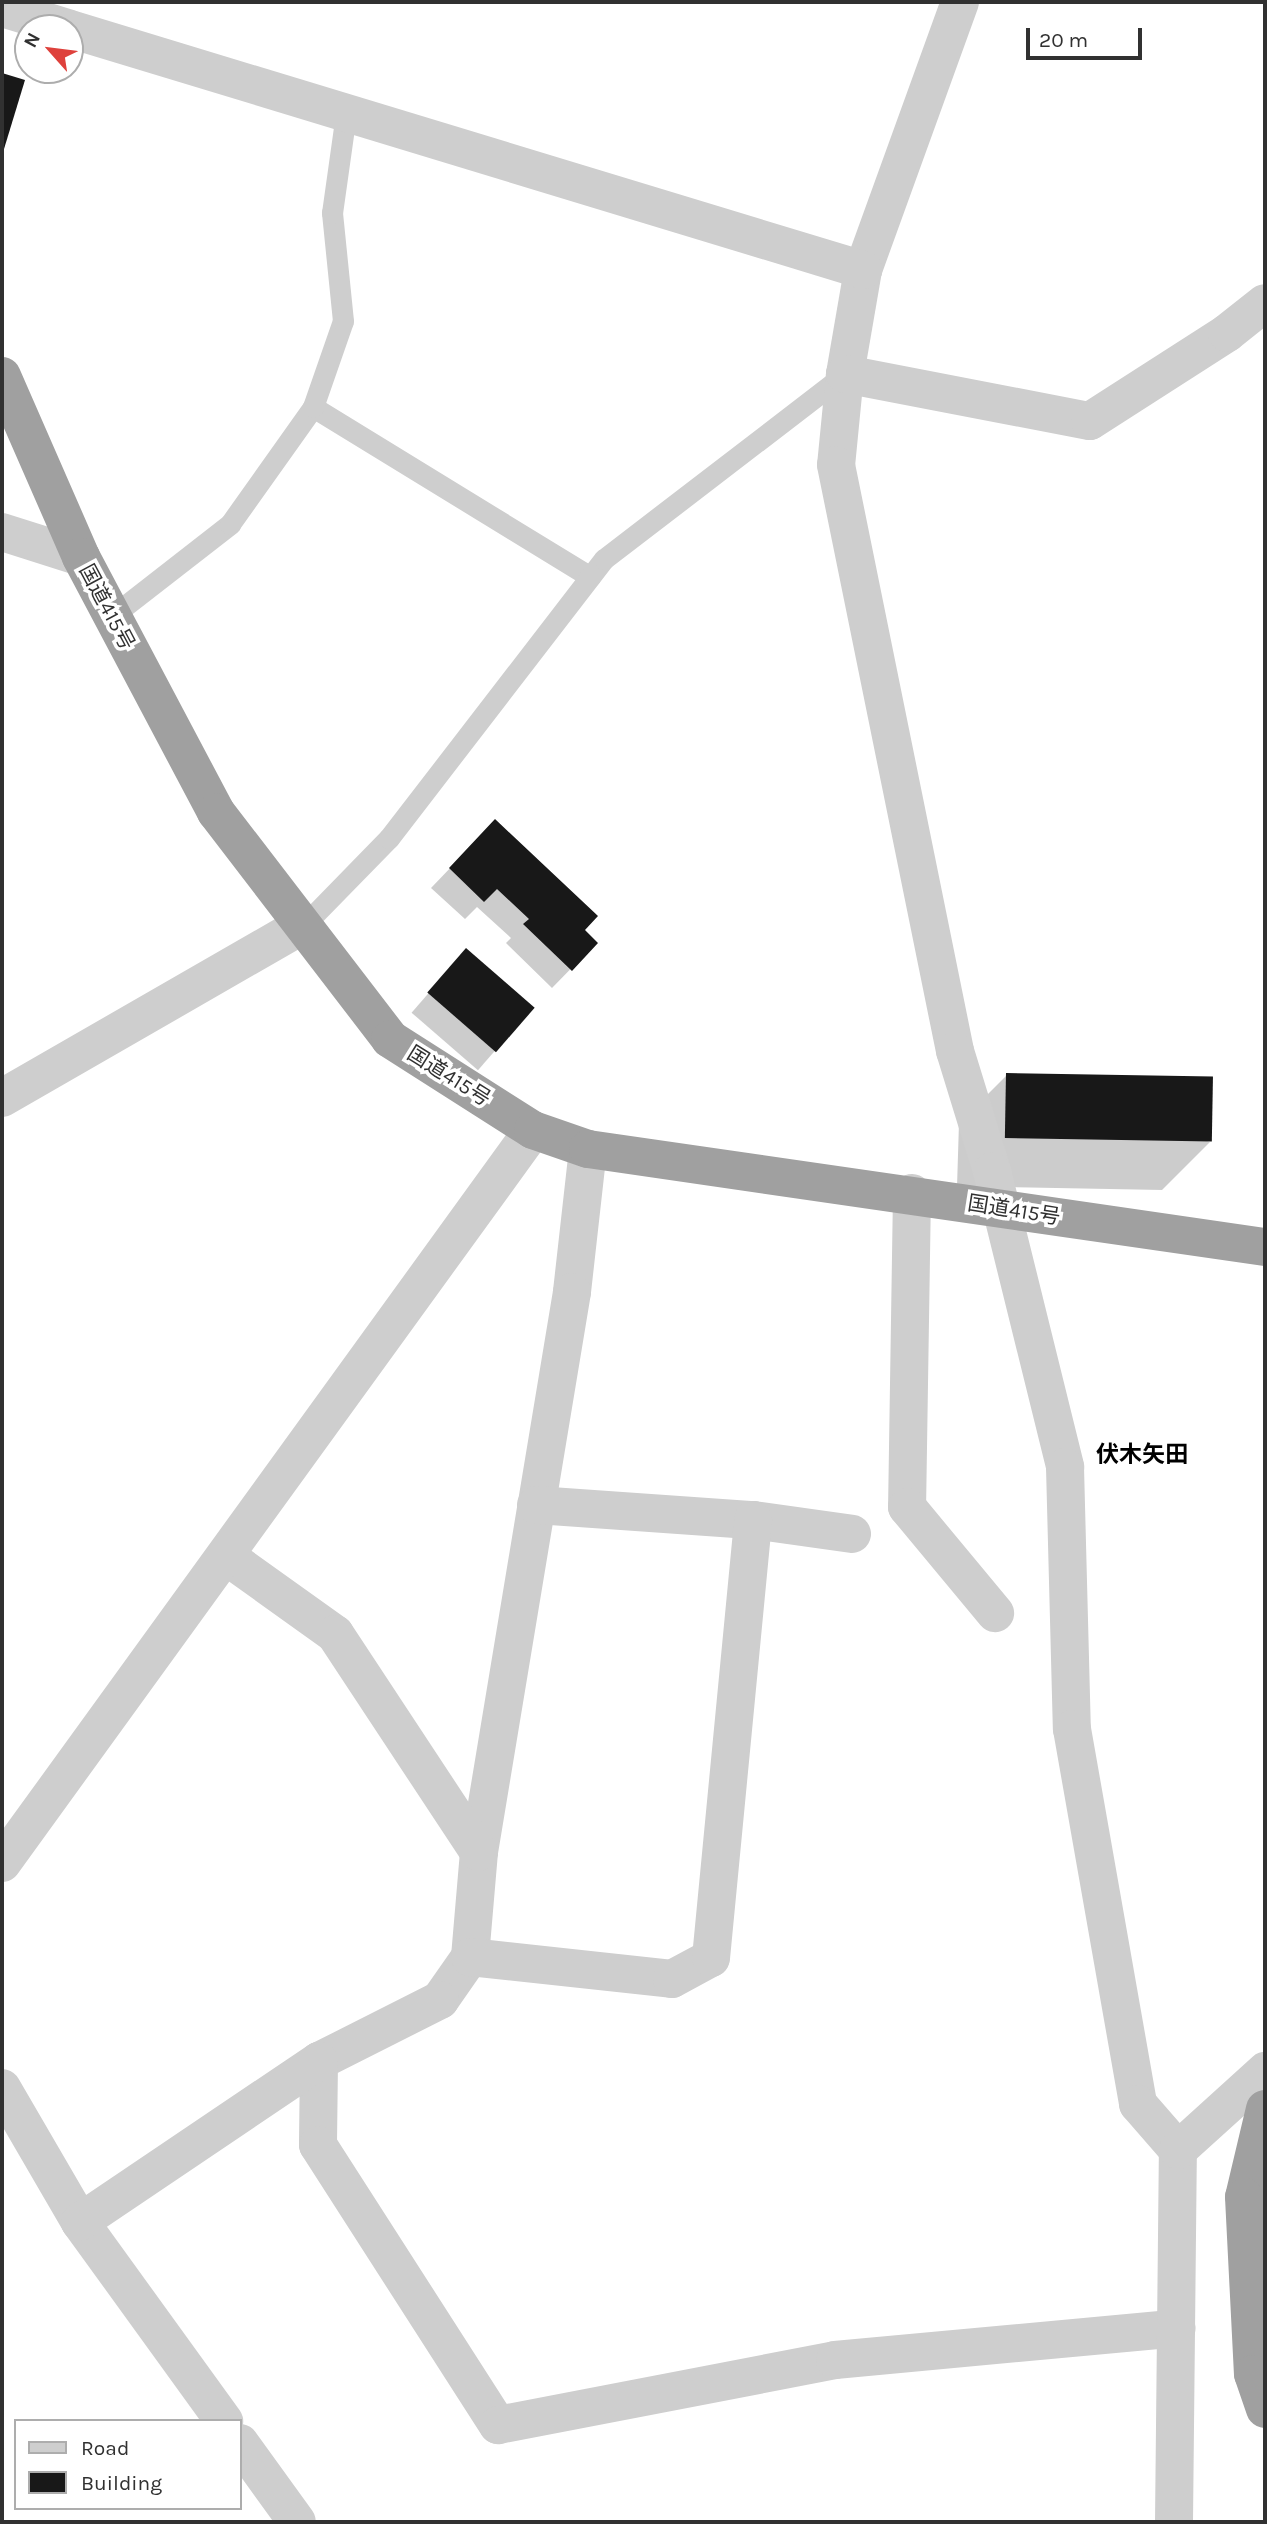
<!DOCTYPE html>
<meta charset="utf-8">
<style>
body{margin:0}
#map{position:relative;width:1267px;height:2524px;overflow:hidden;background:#fff;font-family:Karla,"Noto Sans JP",sans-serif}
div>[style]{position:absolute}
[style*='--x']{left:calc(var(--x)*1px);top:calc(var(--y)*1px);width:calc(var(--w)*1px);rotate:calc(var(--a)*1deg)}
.shadow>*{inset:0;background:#0003;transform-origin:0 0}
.building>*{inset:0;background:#181818;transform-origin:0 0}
.service>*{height:21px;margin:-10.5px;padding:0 10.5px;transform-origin:10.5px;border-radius:10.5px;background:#cecece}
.minor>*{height:38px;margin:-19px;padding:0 19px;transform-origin:19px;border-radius:19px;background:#cecece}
.tertiary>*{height:38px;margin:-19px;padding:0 19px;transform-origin:19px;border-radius:19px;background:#cecece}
.trunk>*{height:38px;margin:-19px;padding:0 19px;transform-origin:19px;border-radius:19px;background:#a0a0a0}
span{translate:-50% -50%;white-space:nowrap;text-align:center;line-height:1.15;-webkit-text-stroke:7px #fff;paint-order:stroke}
.street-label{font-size:21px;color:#313131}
.neighbourhood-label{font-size:23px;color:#000;font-weight:700}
.frame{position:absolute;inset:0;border:4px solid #313131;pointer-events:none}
.legend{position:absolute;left:14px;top:2419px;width:228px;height:91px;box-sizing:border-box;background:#fff;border:2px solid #adadad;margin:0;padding:9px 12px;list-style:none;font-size:21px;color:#313131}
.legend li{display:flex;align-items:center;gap:14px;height:35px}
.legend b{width:35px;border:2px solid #adadad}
.north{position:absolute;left:14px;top:14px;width:70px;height:70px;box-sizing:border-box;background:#fff;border:2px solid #adadad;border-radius:50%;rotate:298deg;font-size:19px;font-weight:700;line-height:28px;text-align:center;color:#313131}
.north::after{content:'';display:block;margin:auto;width:24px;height:32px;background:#de413c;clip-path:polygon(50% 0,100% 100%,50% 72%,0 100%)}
.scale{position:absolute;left:1026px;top:28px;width:116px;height:32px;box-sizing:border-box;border:4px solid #313131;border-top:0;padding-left:9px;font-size:21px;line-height:24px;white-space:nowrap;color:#313131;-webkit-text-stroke:5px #fff;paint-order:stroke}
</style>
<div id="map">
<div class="shadow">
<div style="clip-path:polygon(477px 840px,596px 943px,552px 988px,506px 943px,511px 938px,477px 907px,465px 919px,431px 888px)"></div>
<div style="left:466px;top:950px;width:88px;height:83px;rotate:41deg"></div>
<div style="clip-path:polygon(1007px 1075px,1210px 1142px,1162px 1190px,957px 1186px,959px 1123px)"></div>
</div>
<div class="building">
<div style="clip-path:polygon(2px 73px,25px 80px,4px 149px,2px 148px)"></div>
<div style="clip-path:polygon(495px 819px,598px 916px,585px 930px,598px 943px,572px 971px,523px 924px,529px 919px,497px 889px,484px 902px,449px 868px)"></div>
<div style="left:466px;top:948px;width:91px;height:59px;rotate:41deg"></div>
<div style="left:1006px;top:1073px;width:207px;height:65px;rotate:1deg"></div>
</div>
<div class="service">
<div style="--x:313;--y:407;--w:325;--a:31.5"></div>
<div style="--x:112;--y:616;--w:150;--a:-37.9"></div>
<div style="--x:230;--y:524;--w:143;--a:-54.6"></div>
<div style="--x:313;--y:407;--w:91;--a:-70.8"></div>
<div style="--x:343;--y:321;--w:109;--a:-95.8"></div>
<div style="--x:332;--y:213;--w:101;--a:-82"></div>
<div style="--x:305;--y:924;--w:120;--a:-45.7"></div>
<div style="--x:389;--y:838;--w:352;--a:-52.4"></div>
<div style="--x:604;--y:559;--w:304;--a:-37.5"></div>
</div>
<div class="minor">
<div style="--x:960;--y:2;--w:285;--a:109.9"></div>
<div style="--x:863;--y:270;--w:106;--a:99.8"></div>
<div style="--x:845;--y:374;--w:91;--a:95.6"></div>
<div style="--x:836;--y:465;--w:598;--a:78.52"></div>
<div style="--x:955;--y:1051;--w:126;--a:72.9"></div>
<div style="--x:992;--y:1171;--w:305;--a:76.1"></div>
<div style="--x:1065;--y:1467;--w:262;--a:88.5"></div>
<div style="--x:1072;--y:1729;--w:381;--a:80"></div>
<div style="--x:1138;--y:2104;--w:61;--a:49"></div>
<div style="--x:2;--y:8;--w:69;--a:16.9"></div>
<div style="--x:70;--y:29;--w:829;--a:16.9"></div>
<div style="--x:845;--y:374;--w:249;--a:10.9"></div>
<div style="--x:1090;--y:421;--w:163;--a:-32.7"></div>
<div style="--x:1227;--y:333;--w:48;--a:-38.3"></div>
<div style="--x:588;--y:1149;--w:144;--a:96.4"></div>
<div style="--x:572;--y:1292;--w:568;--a:99.43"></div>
<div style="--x:479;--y:1852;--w:105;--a:94.9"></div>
<div style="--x:470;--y:1957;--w:52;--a:124.9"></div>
<div style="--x:440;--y:2000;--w:136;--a:153.2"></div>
<div style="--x:319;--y:2061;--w:84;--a:90.7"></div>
<div style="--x:318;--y:2145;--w:333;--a:57.3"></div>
<div style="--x:498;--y:2425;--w:343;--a:-10.9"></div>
<div style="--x:835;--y:2360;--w:343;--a:-5.3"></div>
<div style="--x:912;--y:1193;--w:314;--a:90.9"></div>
<div style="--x:907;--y:1507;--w:138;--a:50.3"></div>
<div style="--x:536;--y:1505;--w:218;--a:4"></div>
<div style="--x:753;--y:1520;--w:100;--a:8"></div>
<div style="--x:226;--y:1556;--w:134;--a:35.6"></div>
<div style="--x:335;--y:1634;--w:261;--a:56.6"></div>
<div style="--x:2;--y:1863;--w:905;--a:-54.08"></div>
<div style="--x:470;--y:1957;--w:203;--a:6.2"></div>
<div style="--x:672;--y:1979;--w:44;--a:-28.3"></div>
<div style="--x:711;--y:1958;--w:440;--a:-84.5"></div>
<div style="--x:2;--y:2088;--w:155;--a:59.8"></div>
<div style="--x:80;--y:2222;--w:246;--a:54.1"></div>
<div style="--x:80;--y:2222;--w:288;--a:-34"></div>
<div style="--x:240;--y:2443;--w:97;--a:54.2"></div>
</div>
<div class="tertiary">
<div style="--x:2;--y:532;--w:83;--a:17.6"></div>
<div style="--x:2;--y:1098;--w:349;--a:-29.9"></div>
<div style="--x:1174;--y:2522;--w:372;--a:-89.4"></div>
<div style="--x:1178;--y:2150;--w:118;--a:-42.2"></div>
</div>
<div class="trunk">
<div style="--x:2;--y:376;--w:197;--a:66.4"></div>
<div style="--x:81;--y:557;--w:289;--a:62.1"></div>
<div style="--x:216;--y:812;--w:286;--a:52.5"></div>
<div style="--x:390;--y:1039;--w:169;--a:32.5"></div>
<div style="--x:533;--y:1130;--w:58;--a:19.1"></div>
<div style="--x:588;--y:1149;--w:684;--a:8.24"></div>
<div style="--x:1265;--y:2109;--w:90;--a:103.4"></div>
<div style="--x:1244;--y:2197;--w:177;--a:87.1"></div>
<div style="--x:1253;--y:2374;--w:37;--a:71"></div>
</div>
<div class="street-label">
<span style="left:107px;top:607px;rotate:62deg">国道415号</span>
<span style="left:449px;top:1076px;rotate:32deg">国道415号</span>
<span style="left:1014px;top:1210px;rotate:9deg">国道415号</span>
</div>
<div class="neighbourhood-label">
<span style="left:1142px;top:1455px">伏木矢田</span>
</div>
<div class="frame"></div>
<ul class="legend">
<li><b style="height:9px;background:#cecece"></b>Road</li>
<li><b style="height:19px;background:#181818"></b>Building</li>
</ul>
<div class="north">N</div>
<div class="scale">20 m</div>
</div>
